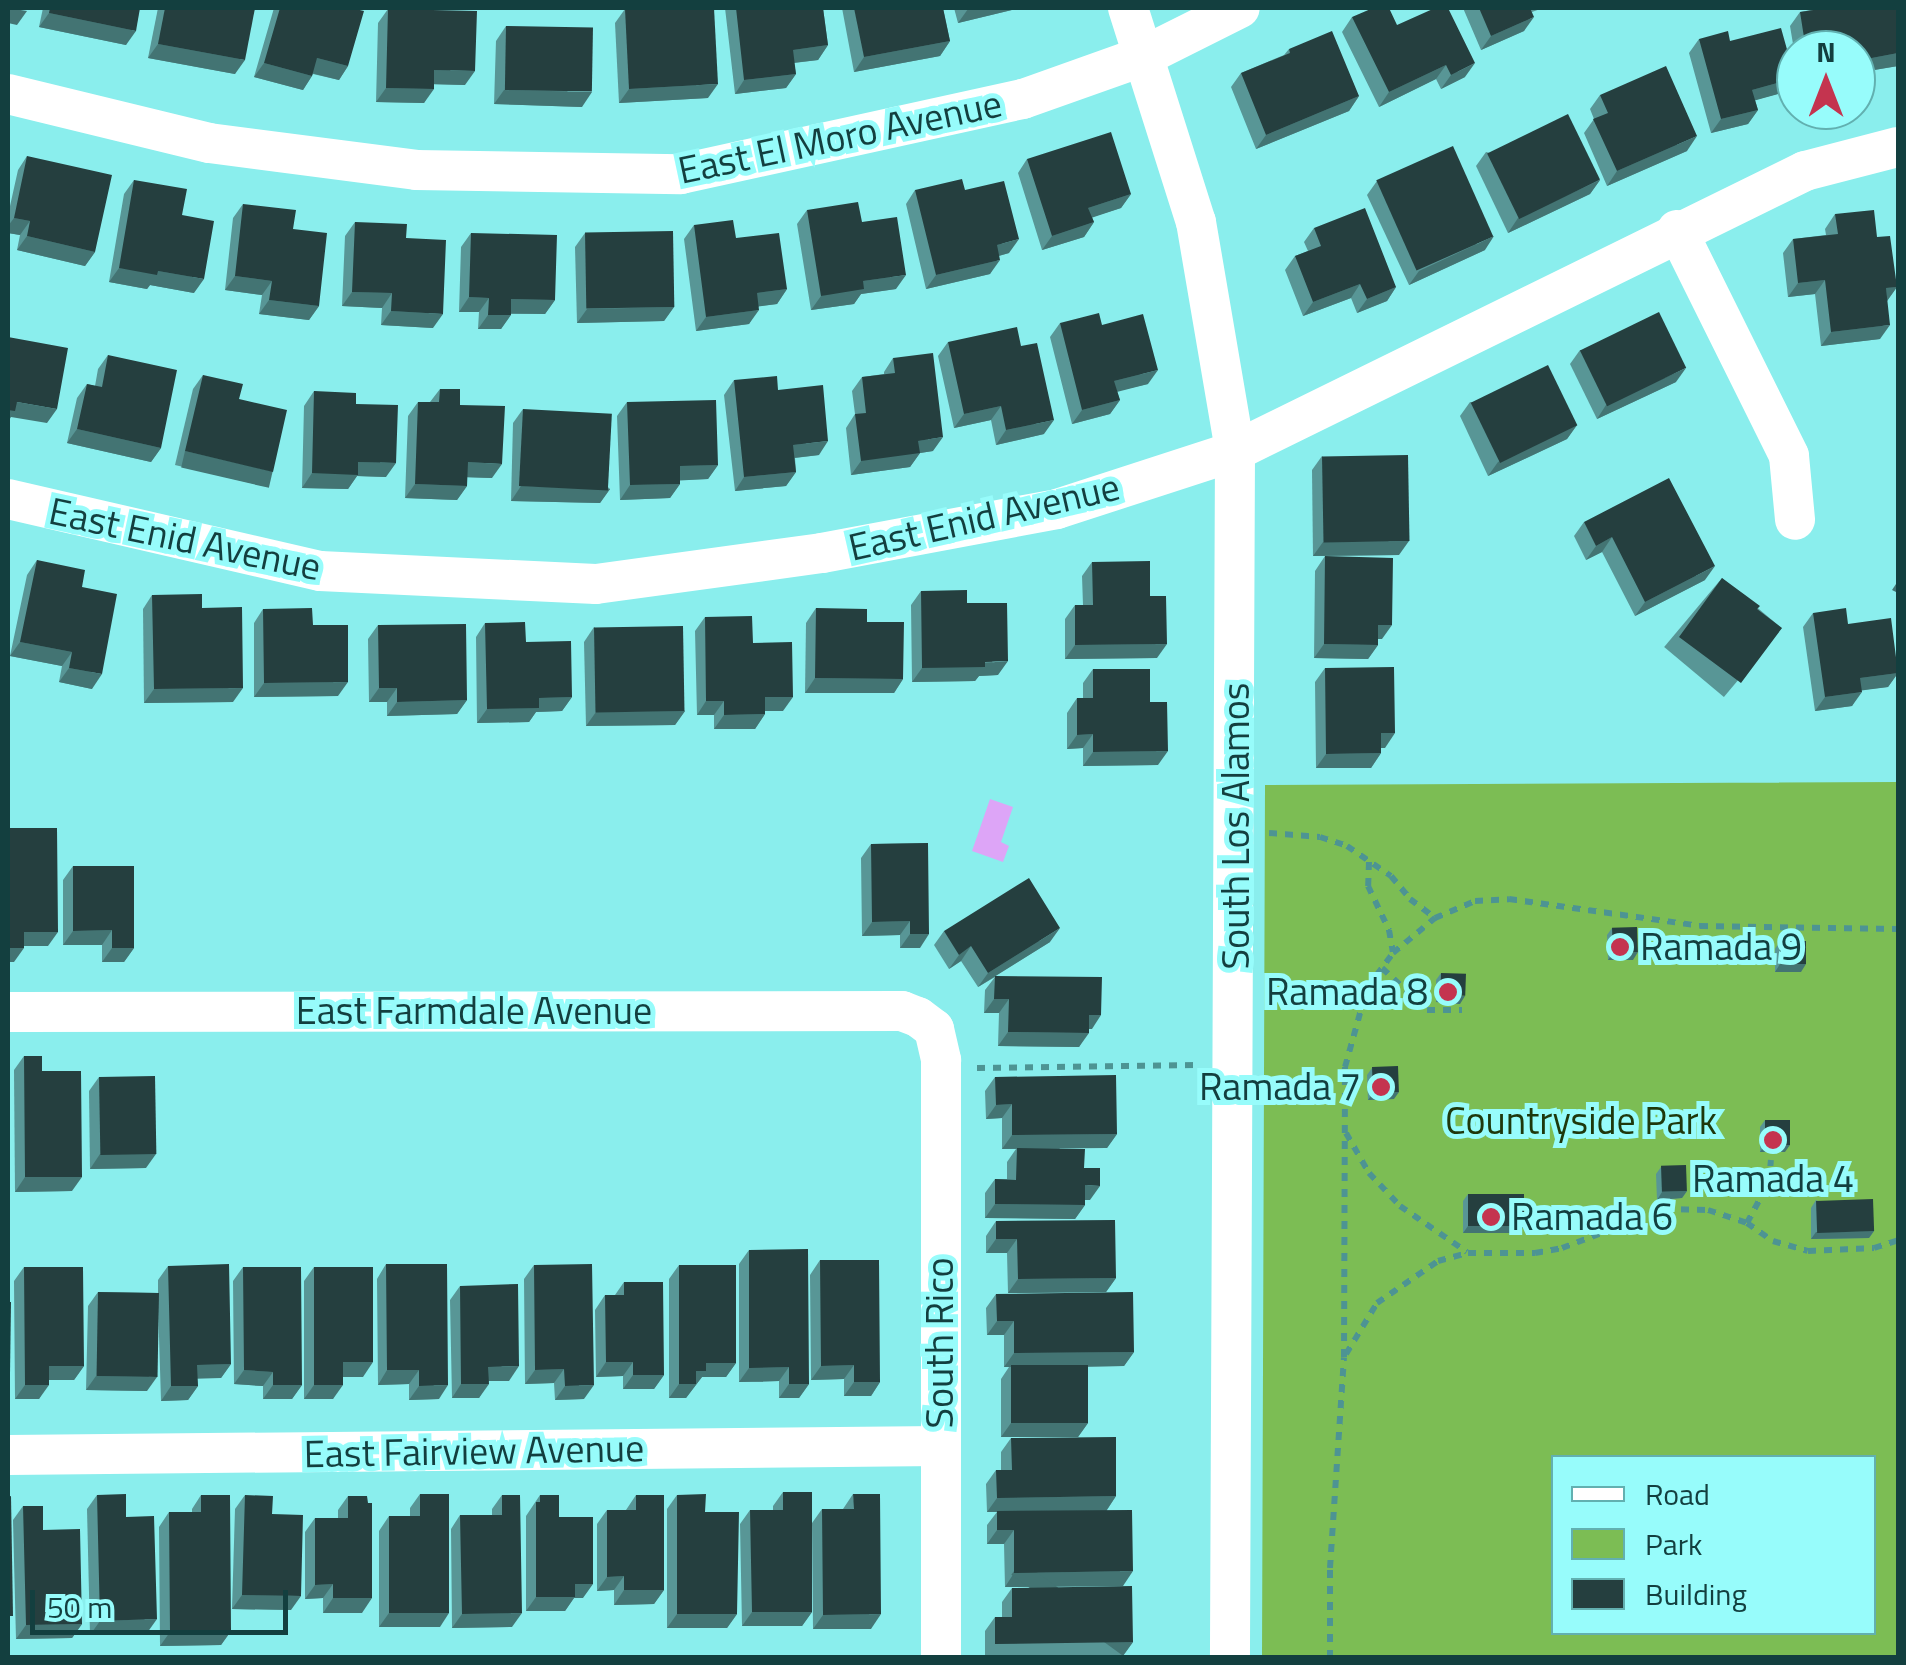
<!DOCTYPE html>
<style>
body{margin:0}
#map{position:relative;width:1906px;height:1665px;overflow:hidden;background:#8aeeed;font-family:"Titillium Web",sans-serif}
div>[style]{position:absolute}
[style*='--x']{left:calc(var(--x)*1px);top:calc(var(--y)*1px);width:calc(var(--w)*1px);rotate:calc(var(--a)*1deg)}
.green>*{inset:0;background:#7cbd54}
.water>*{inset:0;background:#dda5f7}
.path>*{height:6px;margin-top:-3px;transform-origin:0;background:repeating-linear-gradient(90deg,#4d9493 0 8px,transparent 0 16px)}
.minor>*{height:40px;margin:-20px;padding:0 20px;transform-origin:20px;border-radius:20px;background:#fff}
.wall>*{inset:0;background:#589696;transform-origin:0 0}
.shaded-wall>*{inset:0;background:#437473;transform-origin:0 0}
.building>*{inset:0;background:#253f3f;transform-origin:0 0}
.dots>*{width:28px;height:28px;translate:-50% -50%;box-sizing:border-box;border:5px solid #97fcfb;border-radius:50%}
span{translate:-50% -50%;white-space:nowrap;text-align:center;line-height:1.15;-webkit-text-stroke:10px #97fcfb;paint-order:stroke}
.street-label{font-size:38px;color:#133f3f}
.poi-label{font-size:38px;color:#133f3f}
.left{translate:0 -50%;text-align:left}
.right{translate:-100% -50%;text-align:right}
.park-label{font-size:38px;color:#1e380c}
.frame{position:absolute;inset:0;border:10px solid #133f3f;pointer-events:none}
.legend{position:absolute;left:1551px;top:1455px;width:325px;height:180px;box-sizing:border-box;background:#97fcfb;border:2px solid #62b0b0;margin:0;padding:12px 18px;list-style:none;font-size:30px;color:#133f3f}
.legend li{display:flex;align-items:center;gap:20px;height:50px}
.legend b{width:50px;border:2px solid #62b0b0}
.north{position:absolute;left:1776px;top:30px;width:100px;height:100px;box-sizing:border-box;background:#97fcfb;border:2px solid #62b0b0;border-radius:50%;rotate:0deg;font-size:28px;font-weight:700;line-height:40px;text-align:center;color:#133f3f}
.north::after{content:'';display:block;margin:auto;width:35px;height:45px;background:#c4344f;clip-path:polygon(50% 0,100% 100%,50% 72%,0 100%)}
.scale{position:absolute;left:30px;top:1590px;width:258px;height:45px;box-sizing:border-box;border:5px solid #133f3f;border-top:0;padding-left:12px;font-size:30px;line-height:35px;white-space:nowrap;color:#133f3f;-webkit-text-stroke:8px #97fcfb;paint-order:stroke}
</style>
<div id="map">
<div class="green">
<div style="clip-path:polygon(evenodd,1898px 782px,1898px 1657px,1262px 1658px,1265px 785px,1898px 782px,1554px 1458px,1874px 1458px,1874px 1632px,1554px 1632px,1554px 1458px)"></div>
</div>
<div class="water">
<div style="clip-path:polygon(990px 799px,1013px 807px,1001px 842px,1009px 846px,1003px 862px,972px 851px)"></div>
</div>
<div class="path">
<div style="--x:1269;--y:833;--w:51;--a:4.5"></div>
<div style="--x:1320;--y:837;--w:28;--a:18"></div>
<div style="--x:1347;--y:846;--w:53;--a:34.3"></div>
<div style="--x:1391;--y:876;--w:30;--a:50"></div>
<div style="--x:1410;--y:899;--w:31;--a:37"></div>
<div style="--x:1369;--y:862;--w:24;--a:92"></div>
<div style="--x:1368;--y:886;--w:49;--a:64.5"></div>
<div style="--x:1389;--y:930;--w:22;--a:80"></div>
<div style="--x:1382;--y:968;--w:62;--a:43"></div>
<div style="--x:1427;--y:1010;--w:35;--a:0"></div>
<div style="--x:977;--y:1068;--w:220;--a:-0.8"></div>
<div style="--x:1346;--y:1133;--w:46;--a:60.1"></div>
<div style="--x:1369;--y:1173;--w:45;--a:46.8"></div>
<div style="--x:1400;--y:1206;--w:81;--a:34.5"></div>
<div style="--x:1747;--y:1223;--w:47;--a:-61.8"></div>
<div style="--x:1769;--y:1182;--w:22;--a:-85"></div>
<div style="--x:1346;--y:1354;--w:60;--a:-58.7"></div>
<div style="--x:1377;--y:1303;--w:74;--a:-34.5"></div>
<div style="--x:1438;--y:1261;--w:31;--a:-15"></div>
<div style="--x:1468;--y:1253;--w:67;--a:0"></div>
<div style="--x:1535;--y:1253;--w:27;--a:-10"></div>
<div style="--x:1562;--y:1248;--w:110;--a:-20.7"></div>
<div style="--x:1665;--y:1209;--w:43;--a:1.3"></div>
<div style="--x:1708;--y:1210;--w:41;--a:18.4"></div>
<div style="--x:1747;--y:1223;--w:32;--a:35"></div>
<div style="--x:1773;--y:1241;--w:36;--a:16"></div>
<div style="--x:1808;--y:1251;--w:66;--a:-2.6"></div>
<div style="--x:1874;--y:1248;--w:25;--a:-18"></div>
<div style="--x:1330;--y:1658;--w:90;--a:-90"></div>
<div style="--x:1330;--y:1568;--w:211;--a:-86.2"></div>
<div style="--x:1344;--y:1357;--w:290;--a:-89.8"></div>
<div style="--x:1345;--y:1067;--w:82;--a:-74.4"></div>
<div style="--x:1367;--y:988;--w:44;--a:-53.4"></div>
<div style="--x:1393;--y:953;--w:55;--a:-39.8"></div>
<div style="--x:1435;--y:918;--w:43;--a:-23"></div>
<div style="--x:1475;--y:901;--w:34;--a:-3"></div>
<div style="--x:1509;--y:899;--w:193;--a:8"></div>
<div style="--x:1700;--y:926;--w:198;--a:0.9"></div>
</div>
<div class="minor">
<div style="--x:1128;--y:8;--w:225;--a:72.4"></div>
<div style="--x:1196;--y:222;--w:232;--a:80.3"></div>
<div style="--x:1235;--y:451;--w:1207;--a:90.24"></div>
<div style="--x:8;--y:94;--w:207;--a:13.7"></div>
<div style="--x:209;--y:143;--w:209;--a:7.4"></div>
<div style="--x:416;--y:170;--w:265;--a:0.9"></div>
<div style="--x:681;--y:174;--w:350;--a:-12.4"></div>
<div style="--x:1023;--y:99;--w:128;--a:-19.6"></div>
<div style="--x:1144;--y:56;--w:107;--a:-26.6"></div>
<div style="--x:1677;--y:230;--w:252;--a:63.6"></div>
<div style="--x:1789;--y:456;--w:64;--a:84.6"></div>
<div style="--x:8;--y:499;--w:320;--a:13"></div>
<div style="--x:320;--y:571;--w:276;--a:2.7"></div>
<div style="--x:596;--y:584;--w:228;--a:-7.8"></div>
<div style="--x:822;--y:553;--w:239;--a:-10.6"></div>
<div style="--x:1057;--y:509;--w:187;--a:-18"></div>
<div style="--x:1235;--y:451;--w:635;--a:-26.16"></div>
<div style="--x:1805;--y:171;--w:96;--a:-14.5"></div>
<div style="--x:8;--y:1012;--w:894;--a:-0.06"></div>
<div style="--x:902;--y:1011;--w:17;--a:21"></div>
<div style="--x:918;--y:1017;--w:20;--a:37"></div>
<div style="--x:934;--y:1029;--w:32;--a:77"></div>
<div style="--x:941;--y:1060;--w:598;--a:90"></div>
<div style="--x:8;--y:1455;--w:932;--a:-0.55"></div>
</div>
<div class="wall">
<div style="clip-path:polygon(43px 8px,140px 8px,126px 45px,39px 27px)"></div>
<div style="clip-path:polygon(158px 8px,255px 8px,235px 74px,148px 58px)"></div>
<div style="clip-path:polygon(274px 8px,351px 8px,348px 66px,339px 80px,313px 74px,303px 90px,254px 77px)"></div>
<div style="clip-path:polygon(725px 8px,823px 8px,828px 45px,818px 60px,794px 63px,796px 74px,786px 88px,735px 94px)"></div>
<div style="clip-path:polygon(842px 8px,943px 8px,950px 41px,940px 56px,854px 72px)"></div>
<div style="clip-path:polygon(954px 8px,1020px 8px,958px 23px)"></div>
<div style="clip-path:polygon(1463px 8px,1543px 8px,1532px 12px,1524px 31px,1481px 50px)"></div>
<div style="clip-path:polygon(1822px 8px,1898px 8px,1898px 66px,1856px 73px,1856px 50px,1796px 50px,1796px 62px,1790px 26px,1800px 12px)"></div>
<div style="clip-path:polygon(388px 9px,465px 85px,434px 84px,424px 103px,376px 102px,378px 23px)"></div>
<div style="clip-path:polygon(625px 9px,708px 98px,619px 103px,615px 23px)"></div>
<div style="clip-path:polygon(1352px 17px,1397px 25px,1465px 77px,1441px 89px,1436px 79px,1379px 107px,1342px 32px)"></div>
<div style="clip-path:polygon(506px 26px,582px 107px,494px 104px,496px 41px)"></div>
<div style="clip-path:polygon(1699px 39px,1730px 41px,1795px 78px,1785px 92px,1755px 100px,1758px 110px,1748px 124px,1711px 133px,1689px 53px)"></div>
<div style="clip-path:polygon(1289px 49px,1359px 96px,1349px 111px,1256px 149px,1231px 87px,1241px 73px,1284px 55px)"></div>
<div style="clip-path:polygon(1600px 95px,1687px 151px,1607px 186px,1584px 133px,1594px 119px,1590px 109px)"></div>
<div style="clip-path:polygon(1486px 152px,1600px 180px,1590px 194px,1508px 233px,1476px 166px)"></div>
<div style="clip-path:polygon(27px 156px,95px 252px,85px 266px,17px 250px,20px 235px,8px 233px,8px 215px,18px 170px)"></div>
<div style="clip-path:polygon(1027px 159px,1131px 194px,1121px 208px,1092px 217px,1094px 222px,1084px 237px,1042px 250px,1018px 173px)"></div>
<div style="clip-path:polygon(134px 180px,182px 215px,194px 293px,150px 285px,147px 289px,109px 282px,124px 194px)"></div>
<div style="clip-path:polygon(1377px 181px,1485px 250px,1409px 285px,1367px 195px)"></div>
<div style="clip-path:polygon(915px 190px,965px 190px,1009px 253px,999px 256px,990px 274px,926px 289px,906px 204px)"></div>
<div style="clip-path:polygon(243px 204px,319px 306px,309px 320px,259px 314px,262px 295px,225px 290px,233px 218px)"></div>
<div style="clip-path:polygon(807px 210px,862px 222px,896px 289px,861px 294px,854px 304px,811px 310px,797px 224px)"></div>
<div style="clip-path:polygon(1835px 214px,1877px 237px,1897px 287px,1887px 301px,1880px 339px,1821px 346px,1815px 294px,1788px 297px,1783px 253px,1793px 239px,1826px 235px,1825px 229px)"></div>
<div style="clip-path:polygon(355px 222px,406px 238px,433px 328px,381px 325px,382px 308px,342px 306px,345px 236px)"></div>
<div style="clip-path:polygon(694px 225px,736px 238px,787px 289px,777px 304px,759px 306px,749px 324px,696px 331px,684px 239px)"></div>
<div style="clip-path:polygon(1314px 228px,1396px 287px,1387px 301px,1357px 313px,1351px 298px,1303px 316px,1285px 270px,1295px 256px,1308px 251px,1304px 242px)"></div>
<div style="clip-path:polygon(471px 233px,555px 300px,545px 314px,511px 314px,501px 329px,478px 329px,479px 312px,459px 312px,461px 247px)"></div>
<div style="clip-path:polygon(585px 233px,674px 307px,664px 321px,577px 323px,575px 247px)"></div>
<div style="clip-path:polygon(1060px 323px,1102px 325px,1148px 384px,1117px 391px,1120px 400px,1110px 414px,1072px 424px,1050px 337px)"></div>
<div style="clip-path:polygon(948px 342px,1044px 434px,996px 445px,991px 420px,954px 428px,938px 356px)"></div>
<div style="clip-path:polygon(1580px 350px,1676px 382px,1597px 419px,1570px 364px)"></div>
<div style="clip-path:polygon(108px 355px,161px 448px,151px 462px,67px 443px,77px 398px,87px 384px,95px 386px,98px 369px)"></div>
<div style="clip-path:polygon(893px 358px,933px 451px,920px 453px,910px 467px,851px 475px,846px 428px,855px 414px,852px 391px,862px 377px,884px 374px,884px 372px)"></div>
<div style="clip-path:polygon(203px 375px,239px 399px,263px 486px,175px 465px,193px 389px)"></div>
<div style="clip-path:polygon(734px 380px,819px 455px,795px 458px,796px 472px,786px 486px,735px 491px,724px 395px)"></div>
<div style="clip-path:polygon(440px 389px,460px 405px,492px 478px,467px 477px,467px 486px,457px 500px,405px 498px,408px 416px,418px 402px,430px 402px)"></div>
<div style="clip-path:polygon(314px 391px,356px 404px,386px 477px,357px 476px,348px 489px,302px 488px,304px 406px)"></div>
<div style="clip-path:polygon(627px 402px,718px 465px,708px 479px,680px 480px,680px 484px,670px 498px,620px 500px,617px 416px)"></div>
<div style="clip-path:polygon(1470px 402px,1577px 425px,1567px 439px,1488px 476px,1460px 416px)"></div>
<div style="clip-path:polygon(523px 409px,610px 489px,600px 503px,511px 501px,513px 423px)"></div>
<div style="clip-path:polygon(1322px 456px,1399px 555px,1313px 556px,1312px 470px)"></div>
<div style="clip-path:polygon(1584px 522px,1705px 580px,1635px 616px,1602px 552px,1586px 560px,1574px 536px)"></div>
<div style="clip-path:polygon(1325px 556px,1382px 639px,1378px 639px,1378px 645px,1368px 659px,1314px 658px,1315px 571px)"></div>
<div style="clip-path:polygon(37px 560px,82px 587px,92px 689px,59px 682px,62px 666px,10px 656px,27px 575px)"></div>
<div style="clip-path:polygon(1092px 562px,1150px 596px,1157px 658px,1065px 659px,1065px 619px,1075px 605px,1083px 605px,1082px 576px)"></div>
<div style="left:1722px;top:578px;width:78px;height:90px;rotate:40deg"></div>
<div style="clip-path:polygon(921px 591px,967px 603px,998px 675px,979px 676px,975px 681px,912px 682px,911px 605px)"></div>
<div style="clip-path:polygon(152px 595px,202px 608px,233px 702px,144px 703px,143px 609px)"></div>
<div style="clip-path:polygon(816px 608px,867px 622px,903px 679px,894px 693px,805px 693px,806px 623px)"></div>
<div style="clip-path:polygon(263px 609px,313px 625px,338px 696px,254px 697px,254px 623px)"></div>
<div style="clip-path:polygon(1813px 613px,1848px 624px,1898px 673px,1888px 687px,1861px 690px,1852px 706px,1815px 711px,1803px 627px)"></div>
<div style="clip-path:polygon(705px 617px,753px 643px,783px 711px,765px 711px,765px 714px,755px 729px,714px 729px,714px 715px,697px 715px,695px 631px)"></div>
<div style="clip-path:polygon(485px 623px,526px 642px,572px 697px,562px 711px,536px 712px,529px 722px,477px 723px,476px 637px)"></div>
<div style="clip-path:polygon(378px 625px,467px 700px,457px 714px,387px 716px,387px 702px,369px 702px,368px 639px)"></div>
<div style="clip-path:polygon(594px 627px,685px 711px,675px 725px,586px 726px,584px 642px)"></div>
<div style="clip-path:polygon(1325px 668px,1385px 748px,1381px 748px,1381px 753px,1371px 768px,1316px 768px,1315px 682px)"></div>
<div style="clip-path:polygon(1093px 669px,1150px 702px,1158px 765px,1083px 766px,1083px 748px,1067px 749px,1067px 713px,1077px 698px,1083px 698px,1083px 683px)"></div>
<div style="clip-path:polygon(928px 843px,920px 948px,900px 948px,900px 935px,862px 936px,861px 858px,871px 844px)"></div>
<div style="clip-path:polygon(73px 866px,134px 948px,124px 962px,102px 962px,102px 945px,63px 945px,63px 880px)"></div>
<div style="clip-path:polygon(1612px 928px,1633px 960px,1608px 960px,1607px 935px)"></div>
<div style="clip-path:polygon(944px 931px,1050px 942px,995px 976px,1092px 1029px,1089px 1029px,1079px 1047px,998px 1046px,999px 1013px,984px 1013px,985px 990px,995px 977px,978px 987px,961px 961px,949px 969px,934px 945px)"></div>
<div style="clip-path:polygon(1780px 941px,1801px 972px,1775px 972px,1775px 949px)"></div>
<div style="clip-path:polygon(1441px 973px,1460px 1004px,1436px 1002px,1436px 980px)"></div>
<div style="clip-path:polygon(24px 1056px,42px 1071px,72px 1191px,15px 1192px,14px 1070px)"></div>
<div style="clip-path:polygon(1372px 1068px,1394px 1099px,1368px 1100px,1367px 1075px)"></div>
<div style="clip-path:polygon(99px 1077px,146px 1168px,90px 1169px,89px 1091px)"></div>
<div style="clip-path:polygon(995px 1077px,1117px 1134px,1107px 1148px,1059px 1148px,1084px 1168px,1090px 1200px,1085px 1200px,1085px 1205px,1075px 1219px,985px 1218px,985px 1193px,995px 1179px,1007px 1179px,1007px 1162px,1016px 1149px,1002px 1149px,1002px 1118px,986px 1119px,985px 1091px)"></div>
<div style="clip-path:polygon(1765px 1120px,1785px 1152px,1760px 1152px,1760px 1127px)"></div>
<div style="clip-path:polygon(1661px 1167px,1687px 1191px,1682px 1198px,1657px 1200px,1656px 1174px)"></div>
<div style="clip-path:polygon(1468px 1194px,1519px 1233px,1463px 1233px,1463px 1201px)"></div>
<div style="clip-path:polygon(1816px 1200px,1874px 1231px,1869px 1238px,1811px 1239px,1811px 1208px)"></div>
<div style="clip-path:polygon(996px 1221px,1116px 1278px,1106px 1292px,1008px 1293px,1007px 1253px,986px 1253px,986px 1236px)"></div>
<div style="clip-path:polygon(749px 1250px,809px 1384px,799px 1398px,779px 1398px,779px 1381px,739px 1382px,739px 1264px)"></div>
<div style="clip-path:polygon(820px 1260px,880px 1382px,871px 1396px,844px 1396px,844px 1379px,811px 1380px,810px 1275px)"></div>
<div style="clip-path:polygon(386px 1264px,439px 1399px,409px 1400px,409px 1384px,378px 1385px,377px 1279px)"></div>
<div style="clip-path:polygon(534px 1265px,584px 1399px,555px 1400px,554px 1383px,525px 1384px,524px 1279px)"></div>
<div style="clip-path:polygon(679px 1265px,736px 1363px,726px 1377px,702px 1377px,686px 1398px,669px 1398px,669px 1279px)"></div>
<div style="clip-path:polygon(168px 1266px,231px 1364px,221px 1378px,197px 1378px,198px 1386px,188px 1400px,161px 1401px,158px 1304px,147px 1391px,86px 1390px,88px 1306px,98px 1292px,158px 1293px,158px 1280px)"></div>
<div style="clip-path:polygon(24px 1267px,84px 1366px,74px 1380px,49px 1380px,39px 1399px,15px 1399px,14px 1281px)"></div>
<div style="clip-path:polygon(243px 1267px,302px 1385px,292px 1399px,263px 1399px,263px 1386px,234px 1384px,233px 1281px)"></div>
<div style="clip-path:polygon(314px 1267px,363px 1377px,343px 1377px,333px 1399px,304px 1399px,304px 1281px)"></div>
<div style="clip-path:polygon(624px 1282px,664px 1375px,654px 1389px,623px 1389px,623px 1376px,596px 1377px,595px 1310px,605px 1295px,615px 1295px)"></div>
<div style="clip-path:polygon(460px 1286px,509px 1381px,489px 1381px,479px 1398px,452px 1398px,450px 1300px)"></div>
<div style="clip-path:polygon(996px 1294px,1134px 1352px,1124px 1366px,1088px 1367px,1088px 1423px,1078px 1437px,1001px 1437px,1001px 1379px,1009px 1367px,1004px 1367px,1004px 1335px,987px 1335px,986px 1308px)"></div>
<div style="clip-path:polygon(1011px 1438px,1116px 1496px,1107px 1510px,1123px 1586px,1005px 1587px,1004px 1544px,987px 1544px,987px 1525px,997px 1512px,987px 1512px,986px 1484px,996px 1470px,1001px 1470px,1001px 1452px)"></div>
<div style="clip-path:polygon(783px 1492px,812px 1612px,802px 1626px,742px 1626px,740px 1524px,750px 1510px,773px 1510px,773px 1506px)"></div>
<div style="clip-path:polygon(420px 1494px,440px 1627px,379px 1627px,379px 1531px,389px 1516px,410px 1516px,410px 1508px)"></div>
<div style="clip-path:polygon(853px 1494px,871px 1629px,813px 1629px,812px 1523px,822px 1509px,843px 1509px)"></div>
<div style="clip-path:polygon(97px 1495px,126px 1517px,147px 1633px,90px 1635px,87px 1509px)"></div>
<div style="clip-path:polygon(201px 1495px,231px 1631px,221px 1645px,160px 1646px,159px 1527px,169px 1512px,192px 1512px,192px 1509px)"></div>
<div style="clip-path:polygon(245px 1495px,272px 1514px,291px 1610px,232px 1609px,235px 1509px)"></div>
<div style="clip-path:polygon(502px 1495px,512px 1627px,452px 1628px,451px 1529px,460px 1515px,492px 1515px,492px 1509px)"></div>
<div style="clip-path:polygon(540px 1495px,559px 1517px,583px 1598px,574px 1598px,565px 1611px,526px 1611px,526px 1516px)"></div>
<div style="clip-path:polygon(636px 1495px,664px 1590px,654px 1604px,614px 1605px,614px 1590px,597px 1591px,597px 1524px,607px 1510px,626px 1510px)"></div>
<div style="clip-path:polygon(677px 1495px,737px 1614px,727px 1628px,667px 1628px,667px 1509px)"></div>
<div style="clip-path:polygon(348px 1496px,362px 1613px,323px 1613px,323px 1598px,305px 1599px,305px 1532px,315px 1518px,338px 1518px,338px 1510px)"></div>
<div style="clip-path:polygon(23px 1506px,43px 1530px,82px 1624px,72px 1638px,16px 1639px,13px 1520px)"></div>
<div style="clip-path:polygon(1012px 1588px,1133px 1642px,1123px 1656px,985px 1658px,985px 1631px,995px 1617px,1002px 1617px,1002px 1602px)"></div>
</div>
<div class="shaded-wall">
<div style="clip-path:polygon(8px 8px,27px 11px,17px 25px,8px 23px)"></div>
<div style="clip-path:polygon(973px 8px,1020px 8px,958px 23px,968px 9px)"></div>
<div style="clip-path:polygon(49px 13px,136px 31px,126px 45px,39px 27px)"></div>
<div style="clip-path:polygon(1534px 17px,1524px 31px,1481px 50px,1491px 36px)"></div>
<div style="clip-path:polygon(950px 41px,940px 56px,854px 72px,864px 57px)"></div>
<div style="clip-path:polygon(158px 44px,245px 60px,235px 74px,148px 58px)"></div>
<div style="clip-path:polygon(828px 45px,818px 60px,783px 64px,793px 50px)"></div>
<div style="clip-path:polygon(1898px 53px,1898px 66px,1856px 73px,1856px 61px)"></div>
<div style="clip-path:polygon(317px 58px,348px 66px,339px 80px,307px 72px)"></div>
<div style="clip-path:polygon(264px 63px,312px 76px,303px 90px,254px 77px)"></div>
<div style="clip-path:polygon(1475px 63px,1465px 77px,1441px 89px,1451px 75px)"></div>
<div style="clip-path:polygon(1446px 65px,1436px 79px,1379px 107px,1389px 92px)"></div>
<div style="clip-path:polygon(434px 70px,475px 71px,465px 85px,425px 84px)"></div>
<div style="clip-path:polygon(796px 74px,786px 88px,735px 94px,744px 80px)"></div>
<div style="clip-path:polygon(1795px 78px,1785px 92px,1742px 104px,1752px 90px)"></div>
<div style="clip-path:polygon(718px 84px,708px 98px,619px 103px,629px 89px)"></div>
<div style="clip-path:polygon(386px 88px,434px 89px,424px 103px,376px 102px)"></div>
<div style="clip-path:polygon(504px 90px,592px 92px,582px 107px,494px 104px)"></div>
<div style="clip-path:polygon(1359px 96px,1349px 111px,1256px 149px,1266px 135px)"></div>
<div style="clip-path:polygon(1758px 110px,1748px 124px,1711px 133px,1721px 119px)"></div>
<div style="clip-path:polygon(1697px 136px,1687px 151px,1607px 186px,1617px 171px)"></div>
<div style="clip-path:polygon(1600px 180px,1590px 194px,1508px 233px,1518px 218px)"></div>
<div style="clip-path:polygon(1131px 194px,1121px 208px,1079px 222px,1088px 208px)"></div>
<div style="clip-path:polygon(14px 218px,30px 221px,20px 235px,8px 233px,8px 226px)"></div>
<div style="clip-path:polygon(1094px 222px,1084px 237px,1042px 250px,1052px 236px)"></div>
<div style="clip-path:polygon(27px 236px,95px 252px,85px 266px,17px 250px)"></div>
<div style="clip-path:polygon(1494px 236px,1485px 250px,1409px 285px,1419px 271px)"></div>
<div style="clip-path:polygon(1019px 239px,1009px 253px,987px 259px,997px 245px)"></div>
<div style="clip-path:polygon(1000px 260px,990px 274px,926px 289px,936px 275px)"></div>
<div style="clip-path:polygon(119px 268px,158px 271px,204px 279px,194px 293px,150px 285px,147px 289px,109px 282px)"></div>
<div style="clip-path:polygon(906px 275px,896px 289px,861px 294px,854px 304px,811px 310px,821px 296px,863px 281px)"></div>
<div style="clip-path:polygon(235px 276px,272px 281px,262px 295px,225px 290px)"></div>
<div style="clip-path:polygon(1825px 280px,1815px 294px,1788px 297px,1798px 283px)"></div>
<div style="clip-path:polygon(1360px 284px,1351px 298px,1303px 316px,1313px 302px)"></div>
<div style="clip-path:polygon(1396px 287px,1387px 301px,1357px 313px,1367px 299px)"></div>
<div style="clip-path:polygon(1897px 287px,1887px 301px,1886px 288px)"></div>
<div style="clip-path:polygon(787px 289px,777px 304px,747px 308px,757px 293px)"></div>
<div style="clip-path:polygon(352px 292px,392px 293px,382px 308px,342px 306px)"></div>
<div style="clip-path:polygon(469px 297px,489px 298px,479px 312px,459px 312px)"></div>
<div style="clip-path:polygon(511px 299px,555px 300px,545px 314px,501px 313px)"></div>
<div style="clip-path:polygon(269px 300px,319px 306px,309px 320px,259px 314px)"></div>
<div style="clip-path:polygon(674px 307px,664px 321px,577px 323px,587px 309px)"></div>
<div style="clip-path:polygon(759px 310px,749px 324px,696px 331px,706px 317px)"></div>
<div style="clip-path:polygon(391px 311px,443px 314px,433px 328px,381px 325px)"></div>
<div style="clip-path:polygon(488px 315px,511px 315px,501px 329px,478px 329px)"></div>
<div style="clip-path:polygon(1890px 325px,1880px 339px,1821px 346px,1831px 332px)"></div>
<div style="clip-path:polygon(1686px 368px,1676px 382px,1597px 419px,1606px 405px)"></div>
<div style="clip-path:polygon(1158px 370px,1148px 384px,1105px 395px,1114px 381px)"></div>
<div style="clip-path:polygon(1120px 400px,1110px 414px,1072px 424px,1082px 410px)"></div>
<div style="clip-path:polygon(17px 402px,57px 409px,47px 423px,11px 417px,8px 422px,8px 410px)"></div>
<div style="clip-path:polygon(1001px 406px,991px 420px,954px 428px,964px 414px)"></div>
<div style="clip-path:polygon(1054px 420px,1044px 434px,996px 445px,1006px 430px)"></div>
<div style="clip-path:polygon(1577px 425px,1567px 439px,1488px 476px,1498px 462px)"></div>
<div style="clip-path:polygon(77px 429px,161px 448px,151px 462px,67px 443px)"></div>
<div style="clip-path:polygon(943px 437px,933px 451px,920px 453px,910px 467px,851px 475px,861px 461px,918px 441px)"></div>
<div style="clip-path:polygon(828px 441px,819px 455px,784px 459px,793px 445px)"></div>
<div style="left:185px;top:451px;width:90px;height:17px;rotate:13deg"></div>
<div style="clip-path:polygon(358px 462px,396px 463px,386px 477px,357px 476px,348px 489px,302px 488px,312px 473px)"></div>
<div style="clip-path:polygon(468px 462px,502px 464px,492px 478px,458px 477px)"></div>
<div style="clip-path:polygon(718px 465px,708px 479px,670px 481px,680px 466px)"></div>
<div style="clip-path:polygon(796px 472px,786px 486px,735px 491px,744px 477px)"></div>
<div style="clip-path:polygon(415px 484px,467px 486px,457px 500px,405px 498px)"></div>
<div style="clip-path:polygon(680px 484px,670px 498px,620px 500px,630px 485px)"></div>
<div style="clip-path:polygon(521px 486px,610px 489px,600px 503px,511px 501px)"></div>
<div style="clip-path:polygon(1612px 537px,1602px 552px,1586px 560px,1596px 546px)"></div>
<div style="clip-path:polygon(1409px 541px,1399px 555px,1313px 556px,1323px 542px)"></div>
<div style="clip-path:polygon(1715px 566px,1705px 580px,1635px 616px,1645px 602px)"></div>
<div style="clip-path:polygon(1898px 581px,1898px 593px,1892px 590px)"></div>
<div style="clip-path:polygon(1378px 625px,1392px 625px,1382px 639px,1368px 639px)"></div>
<div style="clip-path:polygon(20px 642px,72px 652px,62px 666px,10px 656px)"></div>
<div style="clip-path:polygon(1167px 644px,1157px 658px,1065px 659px,1075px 645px)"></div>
<div style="clip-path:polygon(1324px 644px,1378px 645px,1368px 659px,1314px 658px)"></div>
<div style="clip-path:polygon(1008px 661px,998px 675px,979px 676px,975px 681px,912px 682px,922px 668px)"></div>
<div style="clip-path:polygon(69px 668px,102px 674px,92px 689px,59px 682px)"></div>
<div style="clip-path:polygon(1898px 673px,1888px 687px,1850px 692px,1860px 678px)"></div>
<div style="clip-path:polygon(815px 678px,903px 679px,894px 693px,805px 693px)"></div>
<div style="clip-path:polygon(348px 682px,338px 696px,254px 697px,264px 683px)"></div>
<div style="clip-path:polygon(243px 688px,233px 702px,144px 703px,154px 689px)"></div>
<div style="clip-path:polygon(379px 688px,397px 688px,387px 702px,369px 702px)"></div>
<div style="clip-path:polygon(1862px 692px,1852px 706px,1815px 711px,1825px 697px)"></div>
<div style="clip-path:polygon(572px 697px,562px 711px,536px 712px,529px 722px,477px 723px,487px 709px,539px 698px)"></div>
<div style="clip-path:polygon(765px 697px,793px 697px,783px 711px,755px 711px)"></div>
<div style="clip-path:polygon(467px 700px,457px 714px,387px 716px,397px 702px)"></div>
<div style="clip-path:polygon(706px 701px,724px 701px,714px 715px,697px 715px)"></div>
<div style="clip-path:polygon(685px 711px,675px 725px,586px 726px,596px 712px)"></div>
<div style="clip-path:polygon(765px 714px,755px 729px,714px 729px,724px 715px)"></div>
<div style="clip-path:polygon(1381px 733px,1395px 733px,1385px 748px,1371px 748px)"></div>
<div style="clip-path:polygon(1093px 734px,1083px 748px,1067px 749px,1077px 735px)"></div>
<div style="clip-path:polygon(1168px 751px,1158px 765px,1083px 766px,1093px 752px)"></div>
<div style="clip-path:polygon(1381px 753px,1371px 768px,1316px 768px,1326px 754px)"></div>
<div style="clip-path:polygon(910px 921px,900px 935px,862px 936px,872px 922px)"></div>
<div style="clip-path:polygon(1060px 928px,1050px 942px,978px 987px,988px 973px)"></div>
<div style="clip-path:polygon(112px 930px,102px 945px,63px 945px,73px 931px)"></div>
<div style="clip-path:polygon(24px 932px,58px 932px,48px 946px,14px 946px)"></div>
<div style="clip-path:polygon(910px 934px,929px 934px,920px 948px,900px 948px)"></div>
<div style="clip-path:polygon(971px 946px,961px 961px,949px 969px,959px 955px)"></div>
<div style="clip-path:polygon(8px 948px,24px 948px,14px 962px,8px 962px)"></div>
<div style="clip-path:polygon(112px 948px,134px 948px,124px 962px,102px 962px)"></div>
<div style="clip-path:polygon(1638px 952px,1633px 960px,1608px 960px,1613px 953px)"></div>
<div style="clip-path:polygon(1780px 964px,1806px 964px,1801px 972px,1775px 972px)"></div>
<div style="clip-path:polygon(1441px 995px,1465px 996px,1460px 1004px,1436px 1002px)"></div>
<div style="clip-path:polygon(994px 999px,1009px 999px,999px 1013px,984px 1013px)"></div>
<div style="clip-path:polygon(1089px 1015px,1101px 1015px,1092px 1029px,1079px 1029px)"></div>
<div style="clip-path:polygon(1008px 1032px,1089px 1033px,1079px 1047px,998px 1046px)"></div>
<div style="clip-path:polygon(1399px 1092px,1394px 1099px,1368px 1100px,1373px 1093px)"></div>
<div style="clip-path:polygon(1012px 1104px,1002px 1118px,986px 1119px,996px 1105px)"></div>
<div style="clip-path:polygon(1117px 1134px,1107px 1148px,1002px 1149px,1012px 1135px)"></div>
<div style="clip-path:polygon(1765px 1145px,1790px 1145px,1785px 1152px,1760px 1152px)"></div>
<div style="clip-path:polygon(100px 1154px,156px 1154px,146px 1168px,90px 1169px)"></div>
<div style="clip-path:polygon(25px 1177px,82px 1177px,72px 1191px,15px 1192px)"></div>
<div style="clip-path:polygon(1085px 1185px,1100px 1186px,1090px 1200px,1075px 1200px)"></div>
<div style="clip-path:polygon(1687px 1191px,1682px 1198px,1657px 1200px,1662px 1192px)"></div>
<div style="clip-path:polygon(995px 1204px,1085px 1205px,1075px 1219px,985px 1218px)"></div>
<div style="clip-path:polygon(1468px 1226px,1524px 1226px,1519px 1233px,1463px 1233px)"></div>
<div style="clip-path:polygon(1874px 1231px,1869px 1238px,1811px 1239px,1816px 1232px)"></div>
<div style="clip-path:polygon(996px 1239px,1017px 1239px,1007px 1253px,986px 1253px)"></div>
<div style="clip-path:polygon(1116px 1278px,1106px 1292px,1008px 1293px,1018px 1279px)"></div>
<div style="clip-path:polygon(997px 1321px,1014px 1321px,1004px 1335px,987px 1335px)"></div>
<div style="clip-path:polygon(1134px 1352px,1124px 1366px,1004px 1367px,1014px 1353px)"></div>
<div style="clip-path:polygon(343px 1362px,373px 1362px,363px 1377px,333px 1377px)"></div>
<div style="clip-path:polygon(606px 1362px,633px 1362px,623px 1376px,596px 1377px)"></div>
<div style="clip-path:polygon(706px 1363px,736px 1363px,726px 1377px,702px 1377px,686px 1398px,669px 1398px,679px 1384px)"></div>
<div style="clip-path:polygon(231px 1364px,221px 1378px,187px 1379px,197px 1365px)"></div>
<div style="clip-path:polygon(854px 1365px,844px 1379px,811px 1380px,821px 1366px)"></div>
<div style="clip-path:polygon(49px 1366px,84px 1366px,74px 1380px,39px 1380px)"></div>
<div style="clip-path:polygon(519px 1366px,509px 1381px,478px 1381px,488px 1367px)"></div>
<div style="clip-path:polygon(789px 1367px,779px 1381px,739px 1382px,749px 1368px)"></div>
<div style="clip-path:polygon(564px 1369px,554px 1383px,525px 1384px,535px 1370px)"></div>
<div style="clip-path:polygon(244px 1370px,273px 1372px,263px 1386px,234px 1384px)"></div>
<div style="clip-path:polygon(387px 1370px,419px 1370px,409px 1384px,378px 1385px)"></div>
<div style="clip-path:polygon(633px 1375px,664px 1375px,654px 1389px,623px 1389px)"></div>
<div style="clip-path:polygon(96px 1376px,157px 1377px,147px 1391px,86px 1390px)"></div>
<div style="clip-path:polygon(854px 1382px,880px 1382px,871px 1396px,844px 1396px)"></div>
<div style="clip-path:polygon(461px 1384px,489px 1384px,479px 1398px,452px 1398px)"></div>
<div style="clip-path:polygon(789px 1384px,809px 1384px,799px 1398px,779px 1398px)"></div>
<div style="clip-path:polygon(25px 1385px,49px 1385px,39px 1399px,15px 1399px)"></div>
<div style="clip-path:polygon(273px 1385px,302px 1385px,292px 1399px,263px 1399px)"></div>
<div style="clip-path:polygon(314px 1385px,343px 1385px,333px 1399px,304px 1399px)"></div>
<div style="clip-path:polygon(448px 1385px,439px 1399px,409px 1400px,419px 1386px)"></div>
<div style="clip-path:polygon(594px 1385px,584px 1399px,555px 1400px,565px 1386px)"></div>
<div style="clip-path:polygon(171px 1386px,198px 1386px,188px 1400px,161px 1401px)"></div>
<div style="clip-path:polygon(1011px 1423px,1088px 1423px,1078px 1437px,1001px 1437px)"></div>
<div style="clip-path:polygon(1116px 1496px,1106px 1511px,987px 1512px,997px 1498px)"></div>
<div style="clip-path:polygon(997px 1530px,1014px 1530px,1004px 1544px,987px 1544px)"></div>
<div style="clip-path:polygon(1133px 1571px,1123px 1586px,1005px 1587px,1014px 1573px)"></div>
<div style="clip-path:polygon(624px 1576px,614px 1590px,597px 1591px,607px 1577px)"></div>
<div style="clip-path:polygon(333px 1584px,323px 1598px,305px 1599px,315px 1585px)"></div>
<div style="clip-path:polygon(575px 1584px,593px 1584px,583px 1598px,574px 1598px,565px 1611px,526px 1611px,536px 1597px)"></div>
<div style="clip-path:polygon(624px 1590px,664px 1590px,654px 1604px,614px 1605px)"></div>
<div style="clip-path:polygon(242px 1595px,301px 1596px,291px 1610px,232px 1609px)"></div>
<div style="clip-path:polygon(333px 1598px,372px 1598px,362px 1613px,323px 1613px)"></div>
<div style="clip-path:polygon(752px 1612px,812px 1612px,802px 1626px,742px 1626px)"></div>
<div style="clip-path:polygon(389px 1613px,449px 1613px,440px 1627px,379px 1627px)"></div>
<div style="clip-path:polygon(522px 1613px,512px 1627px,452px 1628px,462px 1614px)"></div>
<div style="clip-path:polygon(677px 1614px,737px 1614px,727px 1628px,667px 1628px)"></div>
<div style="clip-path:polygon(881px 1614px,871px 1629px,813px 1629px,823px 1615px)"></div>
<div style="clip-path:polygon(157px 1619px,147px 1633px,90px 1635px,100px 1621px)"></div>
<div style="clip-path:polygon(82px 1624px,72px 1638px,16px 1639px,26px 1625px)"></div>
<div style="clip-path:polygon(231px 1631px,221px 1645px,160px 1646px,170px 1632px)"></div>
<div style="left:1133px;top:1642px;width:17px;height:138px;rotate:126deg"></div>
</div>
<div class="building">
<div style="clip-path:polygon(50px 8px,140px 8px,136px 31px,49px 13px)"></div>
<div style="clip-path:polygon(165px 8px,255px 8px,245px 60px,158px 44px)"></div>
<div style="clip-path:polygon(280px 8px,351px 8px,364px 11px,348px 66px,317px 58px,312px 76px,264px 63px)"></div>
<div style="clip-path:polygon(665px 8px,714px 8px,718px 84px,629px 89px,625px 9px)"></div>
<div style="clip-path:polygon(736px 8px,823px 8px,828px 45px,793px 50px,796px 74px,744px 80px)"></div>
<div style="clip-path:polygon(854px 8px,943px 8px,950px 41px,864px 57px)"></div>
<div style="clip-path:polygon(1373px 8px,1389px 8px,1397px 25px,1435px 8px,1448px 8px,1475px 63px,1451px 75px,1446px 65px,1389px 92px,1352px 17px)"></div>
<div style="clip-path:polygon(1479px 8px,1530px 8px,1534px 17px,1491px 36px)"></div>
<div style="clip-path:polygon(1827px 8px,1898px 8px,1898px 53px,1856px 61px,1856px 50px,1806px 50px,1800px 12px)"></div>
<div style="clip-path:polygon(388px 9px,477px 11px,475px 71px,434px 70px,434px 89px,386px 88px)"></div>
<div style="left:506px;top:26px;width:87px;height:64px;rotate:1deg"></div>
<div style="clip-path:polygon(1781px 28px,1795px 78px,1752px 90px,1758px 110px,1721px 119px,1699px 39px,1728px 31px,1730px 41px)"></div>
<div style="clip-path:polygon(1332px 31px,1359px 96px,1266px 135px,1241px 73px,1290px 53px,1289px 49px)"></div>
<div style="clip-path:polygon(1666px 66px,1697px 136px,1617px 171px,1593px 119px,1608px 113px,1600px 95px)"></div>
<div style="left:1568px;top:114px;width:73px;height:90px;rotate:64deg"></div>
<div style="clip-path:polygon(1111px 132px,1131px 194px,1088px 208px,1094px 222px,1052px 236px,1027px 159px)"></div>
<div style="left:1453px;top:146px;width:99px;height:84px;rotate:66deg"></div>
<div style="clip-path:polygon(27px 156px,112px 175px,95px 252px,27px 236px,30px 221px,14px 218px)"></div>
<div style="clip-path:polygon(962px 179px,965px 190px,1004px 181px,1019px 239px,997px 245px,1000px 260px,936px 275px,915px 190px)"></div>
<div style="clip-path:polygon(134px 180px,187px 189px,182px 215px,214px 221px,204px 279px,158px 271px,157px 275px,119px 268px)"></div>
<div style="clip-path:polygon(858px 202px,862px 222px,897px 217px,906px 275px,863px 281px,864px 289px,821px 296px,807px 210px)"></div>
<div style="clip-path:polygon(243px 204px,296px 210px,293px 229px,327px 233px,319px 306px,269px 300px,272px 281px,235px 276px)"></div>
<div style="clip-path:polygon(1365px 208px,1396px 287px,1367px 299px,1360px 284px,1313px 302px,1295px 256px,1321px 246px,1314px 228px)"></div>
<div style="clip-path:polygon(1874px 210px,1877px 237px,1890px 236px,1897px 287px,1886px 288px,1890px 325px,1831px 332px,1825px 280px,1798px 283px,1793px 239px,1838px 234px,1835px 214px)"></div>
<div style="clip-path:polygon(733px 220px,736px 238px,779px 233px,787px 289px,757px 293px,759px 310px,706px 317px,694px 225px)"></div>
<div style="clip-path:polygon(355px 222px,407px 224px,406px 238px,446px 240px,443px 314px,391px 311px,392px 293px,352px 292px)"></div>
<div style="left:673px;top:231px;width:76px;height:88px;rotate:89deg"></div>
<div style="clip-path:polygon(471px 233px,557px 235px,555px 300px,511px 299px,511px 315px,488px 315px,489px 298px,469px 297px)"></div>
<div style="left:1659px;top:312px;width:62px;height:88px;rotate:64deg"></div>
<div style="clip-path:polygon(1099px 313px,1102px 325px,1143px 314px,1158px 370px,1114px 381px,1120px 400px,1082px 410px,1060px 323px)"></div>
<div style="clip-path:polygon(1017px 327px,1021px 346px,1037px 343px,1054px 420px,1006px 430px,1001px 406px,964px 414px,948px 342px)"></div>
<div style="clip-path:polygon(8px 337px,68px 348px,57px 409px,17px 402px,15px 411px,8px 410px)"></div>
<div style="clip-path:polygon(933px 353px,943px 437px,918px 441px,920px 453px,861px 461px,855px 414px,866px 413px,862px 377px,895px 373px,893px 358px)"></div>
<div style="clip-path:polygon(108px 355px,177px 370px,161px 448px,77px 429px,87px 384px,102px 387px)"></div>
<div style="left:1548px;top:365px;width:67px;height:86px;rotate:64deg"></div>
<div style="clip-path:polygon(203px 375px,243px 384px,239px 399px,287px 410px,273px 472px,185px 451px)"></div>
<div style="clip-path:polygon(777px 376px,778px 390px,823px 385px,828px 441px,793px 445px,796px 472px,744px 477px,734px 380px)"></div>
<div style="clip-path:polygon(440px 389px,460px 389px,460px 405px,505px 406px,502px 464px,468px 462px,467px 486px,415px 484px,418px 402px,439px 402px)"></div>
<div style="clip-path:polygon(314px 391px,356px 393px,356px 404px,398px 405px,396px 463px,358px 462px,358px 475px,312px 473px)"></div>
<div style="clip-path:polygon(716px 400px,718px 465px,680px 466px,680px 484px,630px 485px,627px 402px)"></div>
<div style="left:523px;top:409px;width:89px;height:77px;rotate:3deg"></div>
<div style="left:1408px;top:455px;width:86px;height:86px;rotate:89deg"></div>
<div style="clip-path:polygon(1669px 478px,1715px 566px,1645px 602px,1612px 537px,1596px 546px,1584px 522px)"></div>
<div style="clip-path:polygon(1325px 556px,1393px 558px,1392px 625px,1378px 625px,1378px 645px,1324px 644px)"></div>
<div style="clip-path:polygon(37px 560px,85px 570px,82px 587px,117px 594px,102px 674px,69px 668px,72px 652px,20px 642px)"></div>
<div style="clip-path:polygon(1150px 561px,1150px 596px,1166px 596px,1167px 644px,1075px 645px,1075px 605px,1093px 605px,1092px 562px)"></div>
<div style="clip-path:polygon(1722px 578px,1760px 606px,1757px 609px,1782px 628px,1741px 683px,1679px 637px)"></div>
<div style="clip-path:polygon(967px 590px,967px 603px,1007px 603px,1008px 661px,985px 662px,985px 667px,922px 668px,921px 591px)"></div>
<div style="clip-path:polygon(202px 594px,202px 608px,242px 607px,243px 688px,154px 689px,152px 595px)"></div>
<div style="clip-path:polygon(312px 608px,313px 625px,348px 625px,348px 682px,264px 683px,263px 609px)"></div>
<div style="clip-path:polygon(816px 608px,867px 609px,867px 622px,904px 622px,903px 679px,815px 678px)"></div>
<div style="clip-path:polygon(1846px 608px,1848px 624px,1891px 618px,1898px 673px,1860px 678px,1862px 692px,1825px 697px,1813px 613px)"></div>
<div style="clip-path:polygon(752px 616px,753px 643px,792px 642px,793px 697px,765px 697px,765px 714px,724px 715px,724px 701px,706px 701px,705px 617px)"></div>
<div style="clip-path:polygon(525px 622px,526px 642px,571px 641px,572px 697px,539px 698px,539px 708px,487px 709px,485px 623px)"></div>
<div style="clip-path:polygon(466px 624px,467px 700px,397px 702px,397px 688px,379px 688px,378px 625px)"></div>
<div style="left:683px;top:626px;width:85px;height:89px;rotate:89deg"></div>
<div style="clip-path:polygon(1394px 667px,1395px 733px,1381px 733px,1381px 753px,1326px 754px,1325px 668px)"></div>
<div style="clip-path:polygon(1093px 669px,1150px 669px,1150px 702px,1167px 702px,1168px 751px,1093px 752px,1093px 734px,1077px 735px,1077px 698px,1093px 698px)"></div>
<div style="clip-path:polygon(8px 828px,57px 828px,58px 932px,24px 932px,24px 948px,8px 948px)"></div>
<div style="clip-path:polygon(928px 843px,929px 934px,910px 934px,910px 921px,872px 922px,871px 844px)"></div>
<div style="clip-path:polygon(73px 866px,134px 866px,134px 948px,112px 948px,112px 930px,73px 931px)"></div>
<div style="clip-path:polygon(1029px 878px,1060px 928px,988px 973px,971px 946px,959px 955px,944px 931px)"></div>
<div style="left:1637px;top:927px;width:25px;height:25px;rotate:88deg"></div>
<div style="left:1780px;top:941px;width:26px;height:23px"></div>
<div style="left:1441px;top:973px;width:25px;height:22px;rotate:2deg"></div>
<div style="clip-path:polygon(995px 976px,1102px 977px,1101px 1015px,1089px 1015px,1089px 1033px,1008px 1032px,1009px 999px,994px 999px)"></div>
<div style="clip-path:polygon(24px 1056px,42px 1056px,42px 1071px,81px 1071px,82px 1177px,25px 1177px)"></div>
<div style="left:1398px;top:1066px;width:26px;height:26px;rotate:88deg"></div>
<div style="clip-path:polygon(1116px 1075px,1117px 1134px,1012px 1135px,1012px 1104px,996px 1105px,995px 1077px)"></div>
<div style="left:155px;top:1076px;width:78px;height:56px;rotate:89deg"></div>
<div style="left:1765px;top:1120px;width:25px;height:25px"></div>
<div style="clip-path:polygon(1017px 1148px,1085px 1149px,1084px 1168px,1100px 1168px,1100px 1186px,1085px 1185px,1085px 1205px,995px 1204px,995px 1179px,1016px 1180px)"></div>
<div style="left:1686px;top:1165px;width:26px;height:25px;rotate:88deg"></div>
<div style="left:1468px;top:1194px;width:56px;height:32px"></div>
<div style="left:1873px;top:1199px;width:32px;height:57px;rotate:88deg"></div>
<div style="clip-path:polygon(1115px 1220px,1116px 1278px,1018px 1279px,1017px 1239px,996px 1239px,996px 1221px)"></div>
<div style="clip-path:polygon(808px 1249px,809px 1384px,789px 1384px,789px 1367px,749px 1368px,749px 1250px)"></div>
<div style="clip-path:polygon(820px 1260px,879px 1260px,880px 1382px,854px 1382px,854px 1365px,821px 1366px)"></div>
<div style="clip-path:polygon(229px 1264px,231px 1364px,197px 1365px,198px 1386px,171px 1386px,168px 1266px)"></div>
<div style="clip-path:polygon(386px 1264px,447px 1264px,448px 1385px,419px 1386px,419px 1370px,387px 1370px)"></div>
<div style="clip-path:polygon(592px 1264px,594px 1385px,565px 1386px,564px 1369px,535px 1370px,534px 1265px)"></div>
<div style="clip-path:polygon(679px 1265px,736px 1265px,736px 1363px,706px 1363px,706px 1371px,696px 1371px,696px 1384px,679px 1384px)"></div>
<div style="clip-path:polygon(24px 1267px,83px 1267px,84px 1366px,49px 1366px,49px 1385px,25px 1385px)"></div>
<div style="clip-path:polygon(243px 1267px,301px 1267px,302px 1385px,273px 1385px,273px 1372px,244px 1370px)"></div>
<div style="clip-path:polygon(314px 1267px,373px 1267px,373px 1362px,343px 1362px,343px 1385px,314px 1385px)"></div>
<div style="clip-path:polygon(624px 1282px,663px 1282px,664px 1375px,633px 1375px,633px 1362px,606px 1362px,605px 1295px,624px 1295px)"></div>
<div style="clip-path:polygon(518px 1284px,519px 1366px,488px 1367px,489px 1384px,461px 1384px,460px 1286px)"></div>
<div style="left:98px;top:1292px;width:61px;height:84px;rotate:1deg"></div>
<div style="clip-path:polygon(1133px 1292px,1134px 1352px,1014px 1353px,1014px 1321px,997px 1321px,996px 1294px)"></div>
<div style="clip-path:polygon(8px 1302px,11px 1302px,10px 1374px,8px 1374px)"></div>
<div style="left:1011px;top:1365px;width:77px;height:58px"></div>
<div style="clip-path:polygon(1116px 1437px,1116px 1496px,997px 1498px,996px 1470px,1012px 1470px,1011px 1438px)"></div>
<div style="clip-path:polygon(783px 1492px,812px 1492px,812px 1612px,752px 1612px,750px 1510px,783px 1510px)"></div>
<div style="clip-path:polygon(126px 1494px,126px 1517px,154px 1516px,157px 1619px,100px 1621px,97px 1495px)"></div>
<div style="clip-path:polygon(420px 1494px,449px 1494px,449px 1613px,389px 1613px,389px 1516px,420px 1516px)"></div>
<div style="clip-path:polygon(706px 1494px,705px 1512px,739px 1512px,737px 1614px,677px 1614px,677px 1495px)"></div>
<div style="clip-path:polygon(853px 1494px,880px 1494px,881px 1614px,823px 1615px,822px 1509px,854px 1509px)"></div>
<div style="clip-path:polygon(201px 1495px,230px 1495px,231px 1631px,170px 1632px,169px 1512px,201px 1512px)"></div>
<div style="clip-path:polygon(245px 1495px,273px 1496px,272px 1514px,303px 1515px,301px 1596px,242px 1595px)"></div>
<div style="clip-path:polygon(502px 1495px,520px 1495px,522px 1613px,462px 1614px,460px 1515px,502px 1515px)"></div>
<div style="clip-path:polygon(540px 1495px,559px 1495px,559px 1517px,593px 1517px,593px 1584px,575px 1584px,575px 1597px,536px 1597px,536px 1502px,540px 1502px)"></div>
<div style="clip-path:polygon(636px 1495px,664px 1495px,664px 1590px,624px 1590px,624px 1576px,607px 1577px,607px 1510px,636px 1510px)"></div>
<div style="clip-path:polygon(11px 1496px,13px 1616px,8px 1616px,8px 1497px)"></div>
<div style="clip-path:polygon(348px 1496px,367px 1496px,368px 1503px,372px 1503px,372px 1598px,333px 1598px,333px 1584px,315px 1585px,315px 1518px,348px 1518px)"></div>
<div style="clip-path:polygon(23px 1506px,43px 1506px,43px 1530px,80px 1529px,82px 1624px,26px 1625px)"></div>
<div style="clip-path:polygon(1132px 1510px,1133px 1571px,1014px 1573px,1014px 1530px,997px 1530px,997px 1511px)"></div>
<div style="clip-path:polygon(1132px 1586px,1133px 1642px,995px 1644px,995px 1617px,1012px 1617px,1012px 1588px)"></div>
</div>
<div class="dots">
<div style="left:1620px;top:947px;background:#c4344f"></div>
<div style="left:1448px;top:992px;background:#c4344f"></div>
<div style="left:1381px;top:1087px;background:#c4344f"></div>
<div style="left:1773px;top:1140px;background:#c4344f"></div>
<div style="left:1491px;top:1217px;background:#c4344f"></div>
</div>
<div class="street-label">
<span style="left:840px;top:137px;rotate:-12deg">East El Moro Avenue</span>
<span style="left:984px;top:517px;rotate:-13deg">East Enid Avenue</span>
<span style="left:185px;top:539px;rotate:12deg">East Enid Avenue</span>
<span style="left:1236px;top:826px;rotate:-90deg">South Los Alamos</span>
<span style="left:474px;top:1011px">East Farmdale Avenue</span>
<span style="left:940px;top:1343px;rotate:-90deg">South Rico</span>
<span style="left:474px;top:1451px;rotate:-1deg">East Fairview Avenue</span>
</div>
<div class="poi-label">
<span class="left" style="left:1640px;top:947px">Ramada 9</span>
<span class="right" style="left:1428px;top:992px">Ramada 8</span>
<span class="right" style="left:1361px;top:1087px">Ramada 7</span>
<span style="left:1773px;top:1179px">Ramada 4</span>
<span class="left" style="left:1511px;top:1217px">Ramada 6</span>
</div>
<div class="park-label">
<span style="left:1581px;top:1121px">Countryside Park</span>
</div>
<div class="frame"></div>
<ul class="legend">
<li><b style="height:12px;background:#fff"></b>Road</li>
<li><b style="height:28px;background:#7cbd54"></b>Park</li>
<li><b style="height:28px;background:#253f3f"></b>Building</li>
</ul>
<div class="north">N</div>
<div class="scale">50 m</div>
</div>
